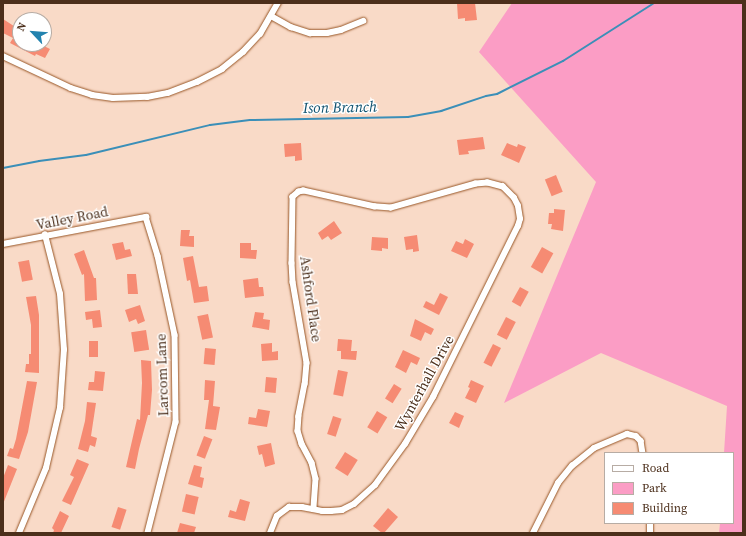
<!DOCTYPE html>
<style>
body{margin:0}
#map{position:relative;width:746px;height:536px;overflow:hidden;background:#f9dac7;font-family:"Source Serif 4",serif}
div>[style]{position:absolute}
[style*='--x']{left:calc(var(--x)*1px);top:calc(var(--y)*1px);width:calc(var(--w)*1px);rotate:calc(var(--a)*1deg)}
.green>*{inset:0;background:#fb9dc5}
.stream>*{height:2px;margin:-1px;padding:0 1px;transform-origin:1px;border-radius:1px;background:#3b8fb8}
.building>*{inset:0;background:#f68b73;transform-origin:0 0}
.roads{filter:drop-shadow(0 0 1px #985626) drop-shadow(0 0 1px #985626)}
.street>*{height:5.5px;margin:-2.75px;padding:0 2.75px;transform-origin:2.75px;border-radius:2.75px;background:#fff}
span{translate:-50% -50%;white-space:nowrap;text-align:center;line-height:1.15;-webkit-text-stroke:3px #fff;paint-order:stroke}
.street-label{font-size:14px;color:#4c2f1b}
.water-label{font-size:15px;color:#0e516f;font-style:italic}
.frame{position:absolute;inset:0;border:4px solid #4c2f1b;pointer-events:none}
.legend{position:absolute;left:604px;top:452px;width:130px;height:72px;box-sizing:border-box;background:#fff;border:1px solid #b7aca4;margin:0;padding:5px 7px;list-style:none;font-size:12px;color:#4c2f1b}
.legend li{display:flex;align-items:center;gap:8px;height:20px}
.legend b{width:20px;border:1px solid #b7aca4}
.north{position:absolute;left:12px;top:12px;width:40px;height:40px;box-sizing:border-box;background:#fff;border:1px solid #b7aca4;border-radius:50%;rotate:296deg;font-size:11px;font-weight:700;line-height:16px;text-align:center;color:#4c2f1b}
.north::after{content:'';display:block;margin:auto;width:14px;height:18px;background:#2383af;clip-path:polygon(50% 0,100% 100%,50% 72%,0 100%)}
</style>
<div id="map">
<div class="green">
<div style="clip-path:polygon(512px 3px,743px 3px,743px 533px,719px 533px,720px 523px,733px 523px,733px 453px,724px 453px,727px 406px,601px 353px,504px 403px,596px 182px,479px 52px)"></div>
</div>
<div class="stream">
<div style="--x:3;--y:168;--w:37;--a:-11"></div>
<div style="--x:39;--y:161;--w:47;--a:-7.3"></div>
<div style="--x:86;--y:155;--w:128;--a:-13.6"></div>
<div style="--x:210;--y:125;--w:40;--a:-7.1"></div>
<div style="--x:250;--y:120;--w:158;--a:-1.1"></div>
<div style="--x:408;--y:117;--w:34;--a:-10"></div>
<div style="--x:441;--y:111;--w:47;--a:-18.4"></div>
<div style="--x:486;--y:96;--w:11;--a:-10"></div>
<div style="--x:497;--y:94;--w:74;--a:-26.6"></div>
<div style="--x:563;--y:61;--w:108;--a:-32.5"></div>
</div>
<div class="building">
<div style="clip-path:polygon(457px 3px,475px 3px,477px 20px,465px 21px,465px 18px,458px 19px)"></div>
<div style="clip-path:polygon(3px 19px,20px 30px,20px 44px,40px 44px,50px 49px,45px 58px,36px 54px,35px 56px,10px 43px,13px 38px,3px 33px)"></div>
<div style="clip-path:polygon(483px 137px,485px 149px,468px 151px,469px 154px,459px 155px,457px 140px)"></div>
<div style="clip-path:polygon(301px 143px,302px 160px,295px 161px,295px 156px,285px 157px,284px 144px)"></div>
<div style="clip-path:polygon(507px 143px,517px 147px,518px 144px,526px 147px,519px 163px,501px 155px)"></div>
<div style="left:556px;top:175px;width:18px;height:12px;rotate:68deg"></div>
<div style="clip-path:polygon(554px 209px,565px 210px,563px 231px,551px 229px,552px 224px,548px 224px,549px 213px,554px 213px)"></div>
<div style="clip-path:polygon(334px 221px,342px 233px,331px 240px,328px 236px,322px 240px,318px 233px)"></div>
<div style="clip-path:polygon(181px 230px,190px 230px,189px 236px,194px 236px,194px 247px,180px 246px)"></div>
<div style="clip-path:polygon(417px 235px,419px 251px,413px 252px,413px 249px,406px 250px,404px 237px)"></div>
<div style="clip-path:polygon(372px 237px,388px 238px,388px 249px,382px 248px,382px 251px,371px 250px)"></div>
<div style="clip-path:polygon(465px 239px,474px 244px,467px 258px,451px 251px,456px 241px,463px 244px)"></div>
<div style="clip-path:polygon(123px 242px,125px 250px,130px 249px,132px 256px,116px 260px,112px 244px)"></div>
<div style="clip-path:polygon(240px 243px,251px 243px,251px 250px,257px 250px,256px 259px,240px 258px)"></div>
<div style="left:542px;top:247px;width:13px;height:23px;rotate:29deg"></div>
<div style="clip-path:polygon(84px 250px,94px 278px,96px 278px,97px 300px,85px 301px,84px 274px,82px 275px,74px 254px)"></div>
<div style="clip-path:polygon(193px 256px,199px 287px,207px 286px,209px 301px,194px 303px,190px 280px,187px 281px,183px 258px)"></div>
<div style="left:29px;top:260px;width:20px;height:11px;rotate:79deg"></div>
<div style="clip-path:polygon(127px 274px,136px 274px,138px 294px,128px 294px)"></div>
<div style="clip-path:polygon(258px 278px,259px 287px,263px 287px,264px 296px,245px 298px,243px 280px)"></div>
<div style="left:520px;top:287px;width:10px;height:17px;rotate:29deg"></div>
<div style="clip-path:polygon(440px 293px,448px 297px,439px 315px,423px 307px,426px 301px,434px 305px)"></div>
<div style="clip-path:polygon(36px 296px,39px 315px,39px 373px,25px 372px,26px 364px,29px 364px,29px 354px,31px 354px,31px 325px,26px 297px)"></div>
<div style="clip-path:polygon(140px 305px,145px 321px,138px 324px,136px 319px,129px 322px,125px 310px)"></div>
<div style="clip-path:polygon(100px 310px,102px 327px,93px 328px,92px 319px,86px 320px,85px 312px)"></div>
<div style="clip-path:polygon(255px 312px,264px 313px,263px 319px,270px 320px,269px 330px,252px 327px)"></div>
<div style="left:208px;top:314px;width:24px;height:11px;rotate:78deg"></div>
<div style="left:506px;top:317px;width:11px;height:20px;rotate:27deg"></div>
<div style="clip-path:polygon(415px 319px,434px 329px,431px 335px,425px 332px,421px 341px,410px 336px)"></div>
<div style="left:146px;top:330px;width:20px;height:15px;rotate:81deg"></div>
<div style="clip-path:polygon(338px 339px,352px 340px,351px 351px,357px 351px,356px 360px,341px 359px,341px 351px,337px 351px)"></div>
<div style="left:89px;top:341px;width:9px;height:16px"></div>
<div style="clip-path:polygon(272px 343px,272px 352px,278px 351px,278px 360px,262px 361px,261px 344px)"></div>
<div style="left:493px;top:344px;width:9px;height:21px;rotate:27deg"></div>
<div style="left:205px;top:348px;width:11px;height:16px;rotate:5deg"></div>
<div style="clip-path:polygon(403px 350px,420px 358px,417px 365px,411px 362px,406px 373px,395px 367px)"></div>
<div style="clip-path:polygon(141px 360px,151px 361px,152px 390px,150px 415px,148px 415px,139px 449px,135px 469px,126px 467px,137px 419px,140px 420px,142px 383px)"></div>
<div style="left:338px;top:370px;width:10px;height:25px;rotate:11deg"></div>
<div style="clip-path:polygon(95px 371px,105px 372px,103px 391px,88px 390px,89px 382px,94px 382px)"></div>
<div style="left:266px;top:377px;width:11px;height:15px;rotate:5deg"></div>
<div style="clip-path:polygon(205px 380px,215px 381px,213px 406px,220px 407px,216px 430px,205px 429px,209px 400px,204px 400px)"></div>
<div style="clip-path:polygon(471px 380px,484px 386px,476px 403px,465px 398px,470px 388px,468px 387px)"></div>
<div style="clip-path:polygon(27px 381px,37px 382px,28px 432px,19px 459px,7px 456px,10px 448px,13px 449px,16px 439px)"></div>
<div style="left:394px;top:384px;width:9px;height:17px;rotate:32deg"></div>
<div style="clip-path:polygon(87px 402px,96px 403px,91px 436px,97px 438px,95px 447px,90px 445px,88px 452px,78px 449px,85px 421px)"></div>
<div style="clip-path:polygon(258px 409px,270px 411px,267px 427px,248px 424px,249px 417px,256px 418px)"></div>
<div style="left:377px;top:411px;width:12px;height:19px;rotate:31deg"></div>
<div style="clip-path:polygon(455px 412px,464px 416px,459px 428px,449px 423px)"></div>
<div style="left:333px;top:416px;width:9px;height:19px;rotate:18deg"></div>
<div style="left:204px;top:436px;width:9px;height:21px;rotate:21deg"></div>
<div style="clip-path:polygon(271px 443px,275px 464px,265px 467px,262px 454px,259px 455px,257px 446px)"></div>
<div style="left:345px;top:452px;width:15px;height:19px;rotate:32deg"></div>
<div style="clip-path:polygon(77px 459px,89px 464px,71px 505px,62px 501px,74px 477px,70px 475px)"></div>
<div style="clip-path:polygon(8px 465px,17px 469px,3px 504px,3px 478px)"></div>
<div style="clip-path:polygon(194px 465px,202px 467px,200px 477px,204px 478px,202px 488px,188px 484px)"></div>
<div style="left:186px;top:494px;width:13px;height:18px;rotate:13deg"></div>
<div style="clip-path:polygon(240px 499px,250px 502px,245px 521px,228px 517px,230px 510px,236px 512px)"></div>
<div style="left:118px;top:507px;width:9px;height:21px;rotate:18deg"></div>
<div style="clip-path:polygon(388px 508px,398px 517px,384px 533px,382px 533px,373px 526px)"></div>
<div style="clip-path:polygon(60px 511px,69px 516px,61px 533px,53px 533px,54px 530px,52px 528px)"></div>
<div style="clip-path:polygon(180px 523px,196px 527px,194px 533px,177px 533px)"></div>
</div>
<div class="roads">
<div class="street">
<div style="--x:271;--y:16;--w:23;--a:29"></div>
<div style="--x:291;--y:27;--w:20;--a:18"></div>
<div style="--x:310;--y:33;--w:17;--a:0"></div>
<div style="--x:327;--y:33;--w:14;--a:-12"></div>
<div style="--x:341;--y:30;--w:24;--a:-22"></div>
<div style="--x:3;--y:56;--w:75;--a:25.2"></div>
<div style="--x:71;--y:88;--w:22;--a:18"></div>
<div style="--x:92;--y:95;--w:21;--a:8"></div>
<div style="--x:113;--y:98;--w:34;--a:-2"></div>
<div style="--x:147;--y:97;--w:21;--a:-11"></div>
<div style="--x:168;--y:93;--w:31;--a:-21"></div>
<div style="--x:197;--y:82;--w:28;--a:-27"></div>
<div style="--x:222;--y:69;--w:27;--a:-39"></div>
<div style="--x:243;--y:52;--w:25;--a:-47"></div>
<div style="--x:260;--y:34;--w:36;--a:-60"></div>
<div style="--x:3;--y:244;--w:146;--a:-10.7"></div>
<div style="--x:146;--y:217;--w:41;--a:72.9"></div>
<div style="--x:158;--y:256;--w:81;--a:77.9"></div>
<div style="--x:175;--y:335;--w:87;--a:89.3"></div>
<div style="--x:176;--y:422;--w:114;--a:104.2"></div>
<div style="--x:19;--y:533;--w:70;--a:-67.4"></div>
<div style="--x:46;--y:468;--w:62;--a:-76.9"></div>
<div style="--x:60;--y:408;--w:58;--a:-86.1"></div>
<div style="--x:64;--y:350;--w:56;--a:-94.1"></div>
<div style="--x:60;--y:294;--w:61;--a:-104.3"></div>
<div style="--x:270;--y:533;--w:18;--a:-68"></div>
<div style="--x:277;--y:516;--w:15;--a:-37"></div>
<div style="--x:289;--y:507;--w:13;--a:0"></div>
<div style="--x:302;--y:507;--w:20;--a:11"></div>
<div style="--x:322;--y:511;--w:9;--a:0"></div>
<div style="--x:331;--y:511;--w:11;--a:-5"></div>
<div style="--x:342;--y:510;--w:13;--a:-27"></div>
<div style="--x:354;--y:504;--w:28;--a:-42"></div>
<div style="--x:375;--y:485;--w:51;--a:-53.8"></div>
<div style="--x:405;--y:444;--w:55;--a:-59.2"></div>
<div style="--x:433;--y:397;--w:191;--a:-63.6"></div>
<div style="--x:518;--y:226;--w:7;--a:-74"></div>
<div style="--x:520;--y:219;--w:13;--a:-99"></div>
<div style="--x:518;--y:206;--w:9;--a:-117"></div>
<div style="--x:514;--y:198;--w:16;--a:-135"></div>
<div style="--x:503;--y:187;--w:16;--a:-165"></div>
<div style="--x:488;--y:183;--w:12;--a:175"></div>
<div style="--x:476;--y:184;--w:88;--a:164.2"></div>
<div style="--x:391;--y:208;--w:16;--a:-176"></div>
<div style="--x:375;--y:207;--w:73;--a:-167.3"></div>
<div style="--x:304;--y:191;--w:5;--a:169"></div>
<div style="--x:299;--y:192;--w:8;--a:140"></div>
<div style="--x:293;--y:197;--w:66;--a:90.9"></div>
<div style="--x:292;--y:263;--w:19;--a:87"></div>
<div style="--x:293;--y:282;--w:82;--a:80.2"></div>
<div style="--x:307;--y:363;--w:21;--a:95"></div>
<div style="--x:305;--y:384;--w:33;--a:101"></div>
<div style="--x:299;--y:416;--w:15;--a:94"></div>
<div style="--x:298;--y:431;--w:14;--a:73"></div>
<div style="--x:302;--y:444;--w:21;--a:62"></div>
<div style="--x:312;--y:463;--w:16;--a:76"></div>
<div style="--x:316;--y:479;--w:30;--a:94"></div>
<div style="--x:533;--y:533;--w:56;--a:-63.4"></div>
<div style="--x:558;--y:483;--w:22;--a:-51"></div>
<div style="--x:572;--y:466;--w:28;--a:-39"></div>
<div style="--x:594;--y:448;--w:36;--a:-23"></div>
<div style="--x:627;--y:434;--w:9;--a:13"></div>
<div style="--x:636;--y:436;--w:7;--a:45"></div>
<div style="--x:641;--y:441;--w:12;--a:81"></div>
<div style="--x:650;--y:533;--w:10;--a:-90"></div>
</div>
</div>
<div class="street-label">
<span style="left:72px;top:218px;rotate:-11deg">Valley Road</span>
<span style="left:311px;top:299px;rotate:82deg">Ashford Place</span>
<span style="left:162px;top:375px;rotate:-92deg">Larcom Lane</span>
<span style="left:424px;top:383px;rotate:-61deg">Wynterhall Drive</span>
</div>
<div class="water-label">
<span style="left:340px;top:107px;rotate:-1deg">Ison Branch</span>
</div>
<div class="frame"></div>
<ul class="legend">
<li><b style="height:5px;background:#fff"></b>Road</li>
<li><b style="height:11px;background:#fb9dc5"></b>Park</li>
<li><b style="height:11px;background:#f68b73"></b>Building</li>
</ul>
<div class="north">N</div>
</div>
